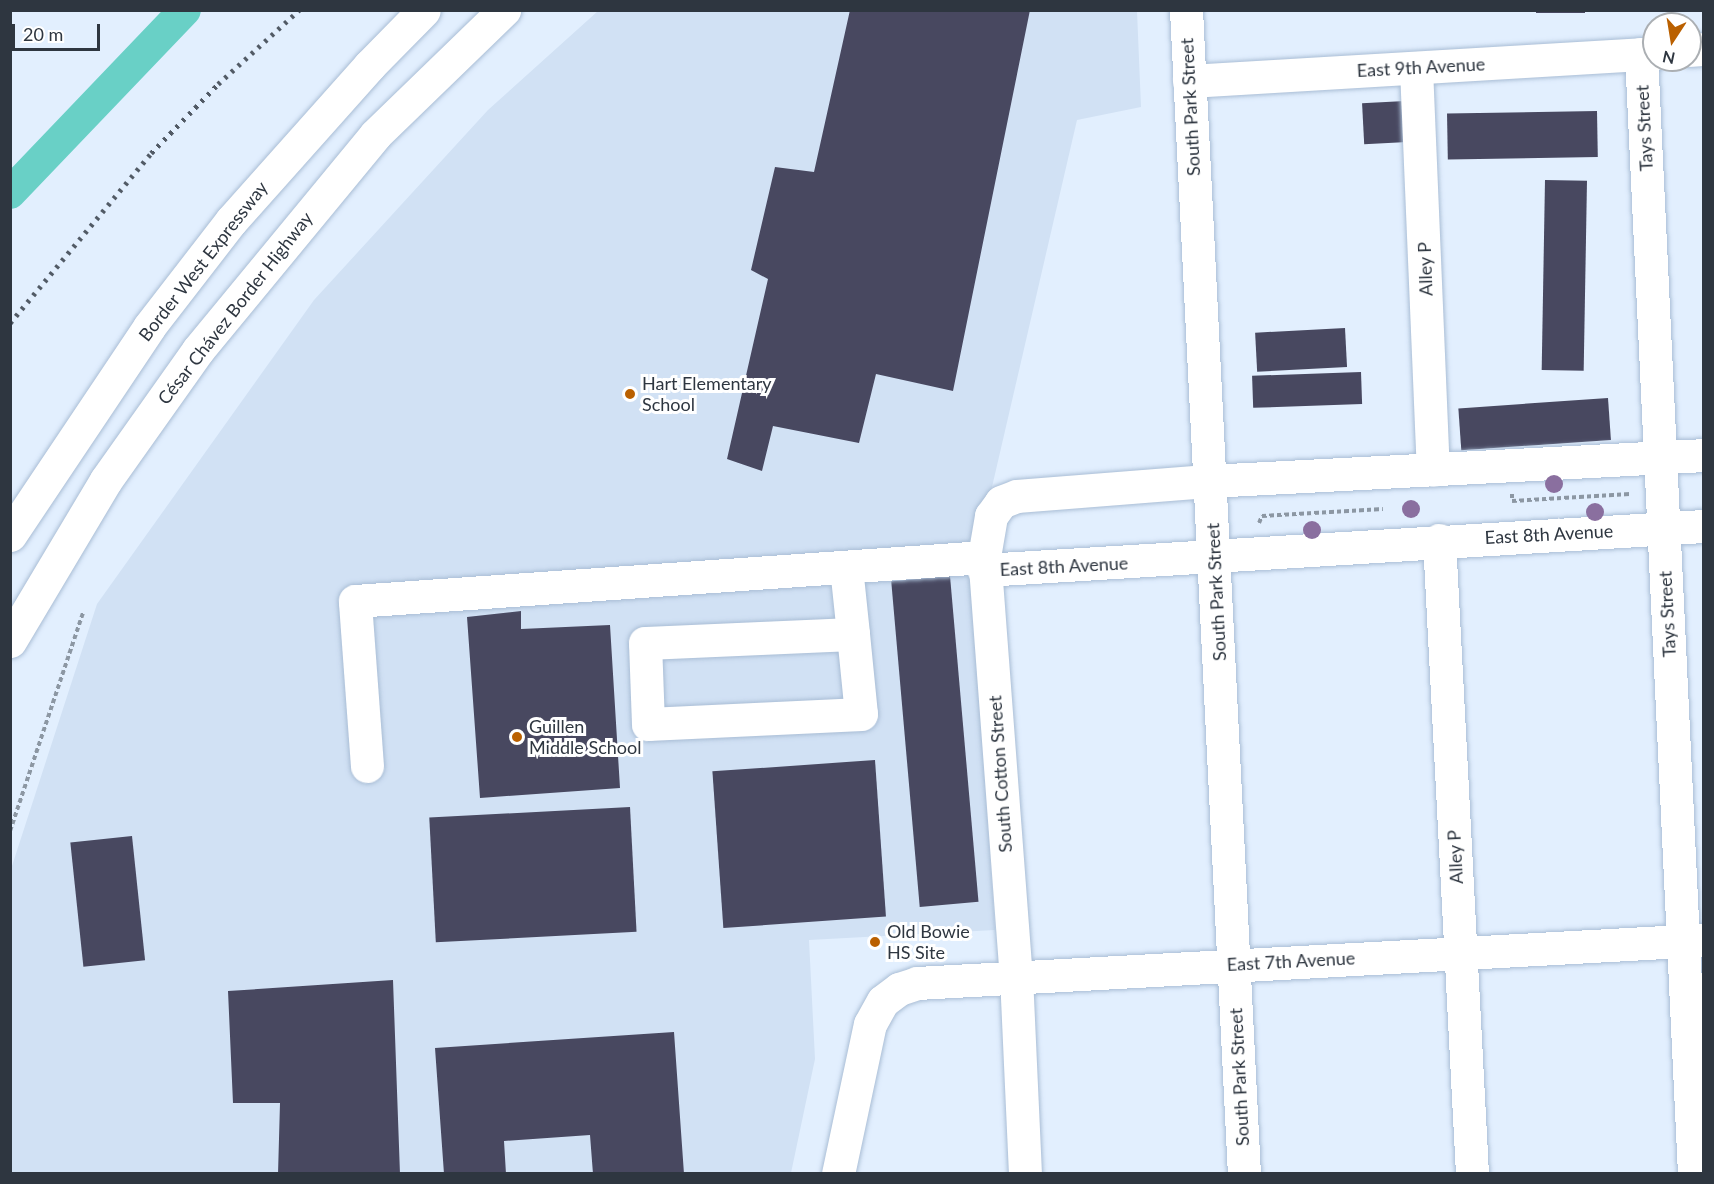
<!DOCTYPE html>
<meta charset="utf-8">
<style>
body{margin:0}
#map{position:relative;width:1714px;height:1184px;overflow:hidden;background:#e2effe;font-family:Lato,sans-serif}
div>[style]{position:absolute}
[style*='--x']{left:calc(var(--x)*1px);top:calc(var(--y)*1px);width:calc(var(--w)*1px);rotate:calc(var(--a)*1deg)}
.built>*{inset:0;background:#d1e1f4}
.canal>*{height:32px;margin:-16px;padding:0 16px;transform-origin:16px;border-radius:16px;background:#69d0c6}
.building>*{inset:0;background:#484860;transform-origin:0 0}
.path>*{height:4px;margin-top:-2px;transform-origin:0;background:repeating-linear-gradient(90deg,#8c97a3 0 4.5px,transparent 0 7.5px)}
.roads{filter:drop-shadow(0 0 2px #a9bdd5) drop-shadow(0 0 2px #a9bdd5)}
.minor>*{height:33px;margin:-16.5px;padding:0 16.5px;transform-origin:16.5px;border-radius:16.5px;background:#fff}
.highway>*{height:33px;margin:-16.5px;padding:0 16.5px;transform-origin:16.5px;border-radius:16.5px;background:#fff}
.rail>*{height:4.5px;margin-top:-2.25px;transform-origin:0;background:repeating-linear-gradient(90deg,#515a65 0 3px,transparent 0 9px)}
.trees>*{width:18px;height:18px;margin:-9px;border-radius:50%;background:#8a6f9f}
.dots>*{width:16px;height:16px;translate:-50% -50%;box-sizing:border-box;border:3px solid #fff;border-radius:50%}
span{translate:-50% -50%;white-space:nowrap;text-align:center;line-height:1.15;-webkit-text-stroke:6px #fff;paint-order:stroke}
.street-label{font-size:18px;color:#2e3640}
.poi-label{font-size:18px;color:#2e3640}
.left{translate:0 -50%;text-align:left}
.frame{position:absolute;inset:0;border:12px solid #2e3640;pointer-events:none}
.north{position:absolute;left:1642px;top:12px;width:60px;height:60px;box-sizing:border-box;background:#fff;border:2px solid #abafb3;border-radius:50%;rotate:192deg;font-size:16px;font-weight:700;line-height:24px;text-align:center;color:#2e3640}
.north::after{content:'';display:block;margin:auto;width:21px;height:27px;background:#ba6000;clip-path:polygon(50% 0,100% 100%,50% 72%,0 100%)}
.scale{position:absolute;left:12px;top:24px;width:88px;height:27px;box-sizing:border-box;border:3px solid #2e3640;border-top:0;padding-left:8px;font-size:18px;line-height:21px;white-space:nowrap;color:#2e3640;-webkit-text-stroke:4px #fff;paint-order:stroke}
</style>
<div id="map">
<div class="built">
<div style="clip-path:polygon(598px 11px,1137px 11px,1141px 107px,1077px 120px,992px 487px,969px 541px,995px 930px,809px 940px,815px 1059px,791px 1173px,11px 1174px,11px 869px,97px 604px,314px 300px,488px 110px)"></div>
</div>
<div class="canal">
<div style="--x:10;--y:193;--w:253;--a:-46.3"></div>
</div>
<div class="building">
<div style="clip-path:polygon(850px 10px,1030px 10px,953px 391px,876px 374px,859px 443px,773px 426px,762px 471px,727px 459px,768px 279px,751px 270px,775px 167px,814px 172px)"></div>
<div style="left:1536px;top:10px;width:49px;height:3px"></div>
<div style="left:1405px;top:101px;width:41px;height:43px;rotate:87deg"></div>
<div style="left:1597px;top:111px;width:46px;height:150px;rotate:89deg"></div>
<div style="left:1545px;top:180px;width:42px;height:190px;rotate:1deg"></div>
<div style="left:1345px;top:328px;width:39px;height:90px;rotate:87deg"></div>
<div style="left:1361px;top:372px;width:32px;height:109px;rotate:88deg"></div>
<div style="left:1608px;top:398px;width:42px;height:150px;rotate:86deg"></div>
<div style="left:950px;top:576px;width:327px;height:59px;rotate:85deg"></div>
<div style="clip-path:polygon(521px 611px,521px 629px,610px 625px,620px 788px,480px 798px,467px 617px)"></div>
<div style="left:875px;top:760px;width:157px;height:163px;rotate:86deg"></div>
<div style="left:630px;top:807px;width:125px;height:201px;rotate:87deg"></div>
<div style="left:132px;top:836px;width:125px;height:62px;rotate:84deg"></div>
<div style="clip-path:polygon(393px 980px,400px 1174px,278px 1174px,280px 1103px,233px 1103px,228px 991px)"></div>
<div style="clip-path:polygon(674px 1032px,684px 1174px,593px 1174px,590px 1135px,504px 1141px,506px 1174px,444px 1174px,435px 1048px)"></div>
</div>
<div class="path">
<div style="--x:1512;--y:494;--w:7;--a:90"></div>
<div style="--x:1512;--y:501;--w:118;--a:-3.4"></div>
<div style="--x:1259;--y:523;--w:8;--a:-67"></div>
<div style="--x:1262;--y:516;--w:121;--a:-3.3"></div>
<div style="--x:10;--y:831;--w:230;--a:-71.5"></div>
</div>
<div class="roads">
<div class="minor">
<div style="--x:1186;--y:10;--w:1165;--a:87.15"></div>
<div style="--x:1690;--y:50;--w:14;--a:-4"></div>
<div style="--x:1641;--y:54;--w:1121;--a:87.29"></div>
<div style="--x:1416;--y:68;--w:402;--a:87.6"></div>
<div style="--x:1189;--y:81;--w:466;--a:-3.4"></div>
<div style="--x:1439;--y:540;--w:635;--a:87.02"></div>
<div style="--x:846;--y:567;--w:67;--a:84"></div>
<div style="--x:853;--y:634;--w:80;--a:84.3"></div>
<div style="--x:861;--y:714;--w:213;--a:177.3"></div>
<div style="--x:648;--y:724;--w:81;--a:-92.1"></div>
<div style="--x:645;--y:643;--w:208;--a:-2.5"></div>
<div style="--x:984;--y:570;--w:721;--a:-3.5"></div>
<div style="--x:367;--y:766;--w:165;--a:-94.2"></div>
<div style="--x:355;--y:601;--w:631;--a:-4"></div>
<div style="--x:838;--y:1174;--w:153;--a:-78"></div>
<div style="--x:870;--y:1024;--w:26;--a:-61"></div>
<div style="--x:883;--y:1001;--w:20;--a:-37"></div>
<div style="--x:899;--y:989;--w:19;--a:-18"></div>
<div style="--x:917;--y:983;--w:786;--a:-3.14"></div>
<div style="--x:1025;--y:1174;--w:195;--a:-92.6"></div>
<div style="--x:1016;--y:979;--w:423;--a:-94.3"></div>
<div style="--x:984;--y:557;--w:42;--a:-80.3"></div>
<div style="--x:991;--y:516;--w:17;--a:-54"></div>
<div style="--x:1001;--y:502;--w:17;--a:-21"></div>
<div style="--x:1017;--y:496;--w:193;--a:-4.5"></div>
<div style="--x:1209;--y:481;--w:496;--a:-3"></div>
</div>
<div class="highway">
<div style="--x:10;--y:535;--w:250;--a:-56.2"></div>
<div style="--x:149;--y:327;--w:134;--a:-52.3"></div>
<div style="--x:231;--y:221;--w:208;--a:-48.3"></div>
<div style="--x:369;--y:66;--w:78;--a:-45.5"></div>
<div style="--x:10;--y:641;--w:187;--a:-59.2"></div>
<div style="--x:106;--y:480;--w:159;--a:-54.7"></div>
<div style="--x:198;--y:350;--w:278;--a:-50.5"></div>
<div style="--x:375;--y:135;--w:180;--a:-44.1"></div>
</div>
</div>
<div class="rail">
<div style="--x:10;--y:323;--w:221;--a:-50.3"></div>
<div style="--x:151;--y:153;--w:96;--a:-45.8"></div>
<div style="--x:218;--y:84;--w:110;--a:-42.4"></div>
</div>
<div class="trees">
<div style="left:1554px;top:484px"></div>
<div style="left:1411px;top:509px"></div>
<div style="left:1595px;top:512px"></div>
<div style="left:1312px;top:530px"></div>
</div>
<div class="dots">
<div style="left:630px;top:394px;background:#ba6000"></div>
<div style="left:517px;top:737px;background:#ba6000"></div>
<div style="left:875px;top:942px;background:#ba6000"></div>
</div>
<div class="street-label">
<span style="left:1421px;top:67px;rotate:-3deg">East 9th Avenue</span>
<span style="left:1190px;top:107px;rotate:-93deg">South Park Street</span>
<span style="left:1644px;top:128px;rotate:-93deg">Tays Street</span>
<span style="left:203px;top:261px;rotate:-52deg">Border West Expressway</span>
<span style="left:1425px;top:269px;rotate:-92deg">Alley P</span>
<span style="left:235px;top:308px;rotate:-52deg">César Chávez Border Highway</span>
<span style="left:1549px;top:534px;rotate:-3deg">East 8th Avenue</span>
<span style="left:1064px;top:566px;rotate:-3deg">East 8th Avenue</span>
<span style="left:1216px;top:592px;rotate:-93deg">South Park Street</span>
<span style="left:1667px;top:614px;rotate:-93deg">Tays Street</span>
<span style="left:1000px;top:774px;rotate:-94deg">South Cotton Street</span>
<span style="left:1455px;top:857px;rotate:-93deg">Alley P</span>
<span style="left:1291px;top:961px;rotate:-3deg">East 7th Avenue</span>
<span style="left:1239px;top:1077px;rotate:-93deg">South Park Street</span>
</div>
<div class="poi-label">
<span class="left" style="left:642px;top:394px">Hart Elementary<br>School</span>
<span class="left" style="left:529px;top:737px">Guillen<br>Middle School</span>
<span class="left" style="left:887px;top:942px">Old Bowie<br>HS Site</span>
</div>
<div class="frame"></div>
<div class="north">N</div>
<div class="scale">20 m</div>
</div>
